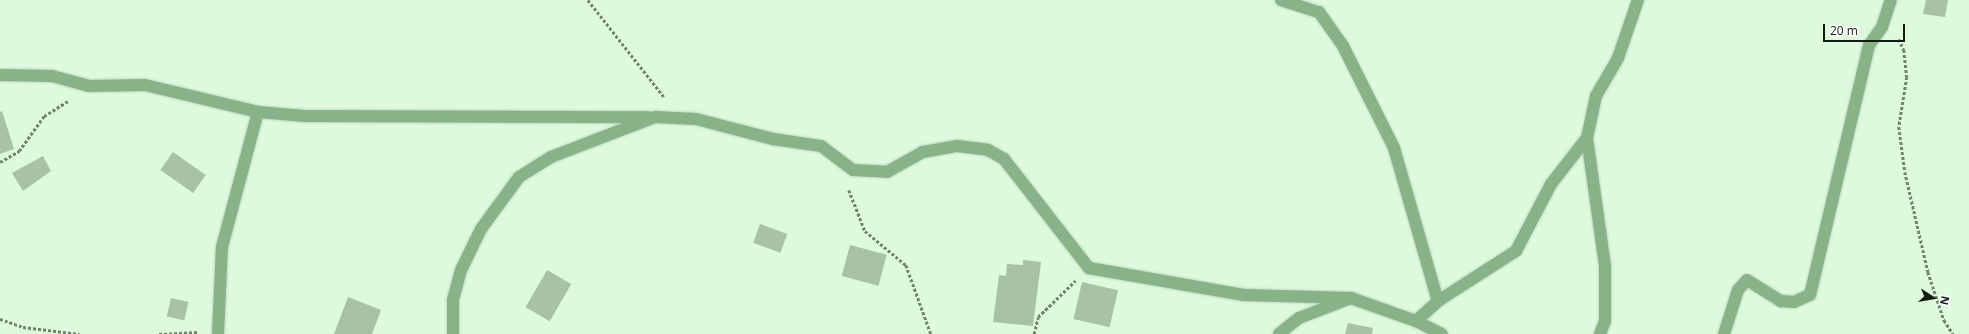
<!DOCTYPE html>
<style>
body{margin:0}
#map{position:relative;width:1969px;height:334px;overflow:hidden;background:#ddfadd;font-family:"Open Sans",sans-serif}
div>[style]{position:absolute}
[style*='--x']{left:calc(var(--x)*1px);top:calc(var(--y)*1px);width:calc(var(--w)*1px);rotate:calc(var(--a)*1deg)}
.building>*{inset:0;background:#a7c2a6;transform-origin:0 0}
.path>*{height:2.5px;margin-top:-1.25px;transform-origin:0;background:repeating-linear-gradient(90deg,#718471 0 3px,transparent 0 5px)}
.roads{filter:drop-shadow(0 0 1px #bdd6bd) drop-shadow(0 0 1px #bdd6bd)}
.street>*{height:12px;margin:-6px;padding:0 6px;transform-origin:6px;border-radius:6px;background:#88b388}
span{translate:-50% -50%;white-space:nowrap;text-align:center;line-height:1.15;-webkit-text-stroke:3.5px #fefefe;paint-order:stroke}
.north{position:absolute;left:1913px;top:278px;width:40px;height:40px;-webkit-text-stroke:3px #fefefe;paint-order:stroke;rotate:102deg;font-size:11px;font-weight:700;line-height:16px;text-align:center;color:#121c12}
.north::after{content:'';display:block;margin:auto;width:14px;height:18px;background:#121c12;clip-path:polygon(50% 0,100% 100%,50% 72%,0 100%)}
.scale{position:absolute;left:1823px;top:24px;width:82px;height:18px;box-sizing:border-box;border:2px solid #121c12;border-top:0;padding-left:5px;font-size:12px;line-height:14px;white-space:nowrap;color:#121c12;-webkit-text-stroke:3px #fefefe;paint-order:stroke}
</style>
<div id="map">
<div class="building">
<div style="clip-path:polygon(1926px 0,1948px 0,1945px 17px,1923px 14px)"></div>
<div style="clip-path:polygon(2px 111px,14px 149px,0 154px,0 112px)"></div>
<div style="left:173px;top:152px;width:40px;height:22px;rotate:35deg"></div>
<div style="clip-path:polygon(43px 156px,51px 171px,23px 191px,12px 173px)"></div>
<div style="left:760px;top:224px;width:29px;height:20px;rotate:20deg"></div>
<div style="left:850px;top:245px;width:38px;height:32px;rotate:15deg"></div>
<div style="clip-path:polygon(1023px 260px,1041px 262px,1033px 326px,993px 322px,999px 275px,1006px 276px,1007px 264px,1023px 265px)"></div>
<div style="left:547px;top:270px;width:28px;height:43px;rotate:30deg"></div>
<div style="left:1082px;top:282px;width:37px;height:38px;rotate:13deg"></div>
<div style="clip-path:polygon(348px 297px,381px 310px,372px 334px,334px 334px)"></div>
<div style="left:171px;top:298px;width:18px;height:19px;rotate:13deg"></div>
<div style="clip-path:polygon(1348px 323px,1373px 328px,1372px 334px,1345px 334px)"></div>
</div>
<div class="path">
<div style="--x:588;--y:0;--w:123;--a:51.9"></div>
<div style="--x:1899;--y:39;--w:12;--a:66"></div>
<div style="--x:1904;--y:50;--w:27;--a:84"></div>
<div style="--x:1907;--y:77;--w:51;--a:99.1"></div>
<div style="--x:1899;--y:127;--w:45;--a:82.4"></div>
<div style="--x:1905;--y:172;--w:103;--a:77"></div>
<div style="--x:1928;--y:272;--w:51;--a:71.6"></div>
<div style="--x:1944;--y:320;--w:17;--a:57"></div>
<div style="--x:0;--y:162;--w:22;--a:-30"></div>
<div style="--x:19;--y:151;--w:43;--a:-54.5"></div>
<div style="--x:44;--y:116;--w:28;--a:-32"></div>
<div style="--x:849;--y:190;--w:44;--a:68.7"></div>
<div style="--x:865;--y:231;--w:53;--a:39.7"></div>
<div style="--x:906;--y:265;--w:73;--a:70.1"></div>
<div style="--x:0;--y:319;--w:24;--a:19"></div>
<div style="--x:23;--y:327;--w:57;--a:7"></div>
<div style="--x:159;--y:334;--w:40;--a:-2.9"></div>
<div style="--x:1034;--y:334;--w:17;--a:-77"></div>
<div style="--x:1038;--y:317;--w:52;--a:-44.2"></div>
</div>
<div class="roads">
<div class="street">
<div style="--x:1281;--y:0;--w:40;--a:18"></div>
<div style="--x:1319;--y:12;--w:42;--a:54.8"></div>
<div style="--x:1343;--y:46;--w:114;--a:63.4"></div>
<div style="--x:1394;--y:148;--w:159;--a:74"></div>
<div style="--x:0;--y:75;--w:52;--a:1.1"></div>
<div style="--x:52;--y:76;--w:38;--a:15"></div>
<div style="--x:89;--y:86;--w:56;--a:-1"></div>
<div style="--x:145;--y:85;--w:116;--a:13.4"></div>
<div style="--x:258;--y:112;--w:47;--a:4.9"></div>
<div style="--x:305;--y:116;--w:343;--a:0.2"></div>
<div style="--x:1416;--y:321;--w:30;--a:-42"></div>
<div style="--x:1438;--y:301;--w:93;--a:-32.7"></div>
<div style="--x:1516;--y:251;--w:76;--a:-62.4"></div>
<div style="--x:1551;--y:184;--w:58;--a:-52"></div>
<div style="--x:218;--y:334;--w:87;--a:-87.4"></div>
<div style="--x:222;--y:247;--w:140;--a:-75.1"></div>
<div style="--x:453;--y:334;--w:34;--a:-90"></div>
<div style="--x:453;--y:300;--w:31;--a:-75"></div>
<div style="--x:461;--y:270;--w:46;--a:-64"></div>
<div style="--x:481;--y:229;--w:64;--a:-53.8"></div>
<div style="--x:519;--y:177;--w:38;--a:-32"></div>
<div style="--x:551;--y:157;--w:111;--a:-21"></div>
<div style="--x:655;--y:117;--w:41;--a:2.8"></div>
<div style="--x:696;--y:119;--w:80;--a:14.6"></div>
<div style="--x:773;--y:139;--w:49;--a:8.3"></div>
<div style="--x:821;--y:146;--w:40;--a:37"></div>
<div style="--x:853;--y:170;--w:34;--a:3"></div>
<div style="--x:887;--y:172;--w:41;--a:-29.1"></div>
<div style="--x:923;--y:152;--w:35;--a:-10"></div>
<div style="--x:957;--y:146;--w:31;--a:7"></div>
<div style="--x:988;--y:150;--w:18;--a:29"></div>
<div style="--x:1004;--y:159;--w:138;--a:52.1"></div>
<div style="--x:1089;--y:268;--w:157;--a:9.9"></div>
<div style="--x:1244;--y:295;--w:107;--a:1.6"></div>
<div style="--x:1279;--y:334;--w:26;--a:-39"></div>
<div style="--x:1299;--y:318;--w:56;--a:-21"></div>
<div style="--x:1351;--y:298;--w:69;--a:19.5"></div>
<div style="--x:1416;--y:321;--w:29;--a:27"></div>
<div style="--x:1600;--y:334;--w:14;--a:-69"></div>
<div style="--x:1605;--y:321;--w:55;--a:-90"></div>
<div style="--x:1605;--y:266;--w:129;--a:-98"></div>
<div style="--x:1587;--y:138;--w:43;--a:-77.9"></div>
<div style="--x:1596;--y:96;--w:44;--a:-59.9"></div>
<div style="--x:1618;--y:58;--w:61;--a:-71"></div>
<div style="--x:1724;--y:334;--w:46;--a:-72.3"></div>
<div style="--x:1738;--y:290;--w:13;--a:-48"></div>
<div style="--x:1747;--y:280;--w:40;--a:32"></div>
<div style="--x:1781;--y:301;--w:13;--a:4"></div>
<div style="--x:1794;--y:302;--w:17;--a:-24"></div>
<div style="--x:1810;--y:295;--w:257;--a:-76.7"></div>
<div style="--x:1869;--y:45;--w:22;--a:-54"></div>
<div style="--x:1882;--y:27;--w:28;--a:-72"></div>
</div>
</div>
<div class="north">N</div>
<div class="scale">20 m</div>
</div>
